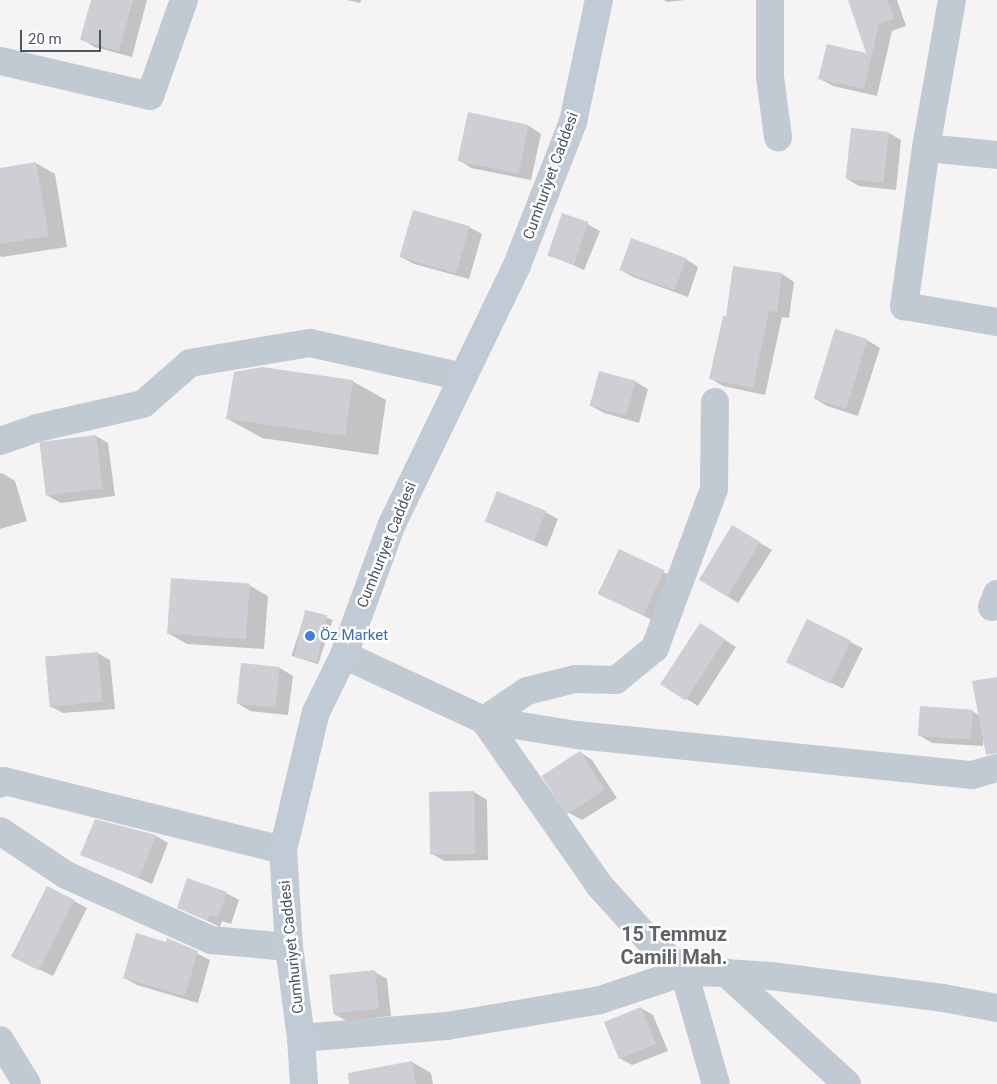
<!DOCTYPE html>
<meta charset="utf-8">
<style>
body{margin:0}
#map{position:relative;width:997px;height:1084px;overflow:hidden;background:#f5f3f3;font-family:Roboto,sans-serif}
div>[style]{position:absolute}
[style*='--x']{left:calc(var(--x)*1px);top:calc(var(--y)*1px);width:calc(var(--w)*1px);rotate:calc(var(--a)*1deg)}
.shadow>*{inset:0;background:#0003;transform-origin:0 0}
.building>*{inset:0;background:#cdcfd5;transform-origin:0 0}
.street>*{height:28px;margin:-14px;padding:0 14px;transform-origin:14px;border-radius:14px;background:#c1cad2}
.secondary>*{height:28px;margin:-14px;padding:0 14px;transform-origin:14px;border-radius:14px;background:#c1cbd6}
.dots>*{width:14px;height:14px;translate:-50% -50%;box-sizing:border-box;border:2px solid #fff;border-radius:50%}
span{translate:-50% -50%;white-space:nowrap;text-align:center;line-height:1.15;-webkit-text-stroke:5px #fff;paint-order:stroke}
.street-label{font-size:15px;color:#4a5661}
.shop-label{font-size:15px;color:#366cbe}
.left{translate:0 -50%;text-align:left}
.district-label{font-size:20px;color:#5f6368;font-weight:700}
.scale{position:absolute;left:20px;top:30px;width:81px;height:22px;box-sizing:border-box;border:2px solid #4a5661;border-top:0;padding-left:6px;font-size:15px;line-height:18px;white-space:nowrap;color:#4a5661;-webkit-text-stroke:4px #fff;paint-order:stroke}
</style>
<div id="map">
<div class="shadow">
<div style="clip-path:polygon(92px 0,147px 0,132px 57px,94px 47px,82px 39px)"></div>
<div style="clip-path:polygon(347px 0,361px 0,360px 3px)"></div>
<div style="clip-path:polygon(664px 0,685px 0,667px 2px)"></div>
<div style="clip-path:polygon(850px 0,897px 0,906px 26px,892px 31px,877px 96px,833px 86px,820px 79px,868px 55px)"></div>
<div style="clip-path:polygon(529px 126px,541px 134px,531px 180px,471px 168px,459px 160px)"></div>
<div style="clip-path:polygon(889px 133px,901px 140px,896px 190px,859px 186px,847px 179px)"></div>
<div style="clip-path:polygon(36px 163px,55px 174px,67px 247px,2px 257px,0 256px,0 170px)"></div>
<div style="clip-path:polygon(587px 224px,600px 231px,584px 270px,548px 254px)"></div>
<div style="clip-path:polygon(469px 227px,482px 234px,469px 279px,414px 264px,401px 257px)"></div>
<div style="clip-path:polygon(631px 240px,686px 259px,698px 267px,688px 297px,633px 277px,621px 270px)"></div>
<div style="clip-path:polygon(782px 274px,794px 282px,789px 318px,782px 317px,765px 395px,723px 386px,710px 378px,727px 318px)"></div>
<div style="clip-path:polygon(867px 340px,880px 348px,858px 416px,827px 406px,814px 398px)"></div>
<div style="clip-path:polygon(352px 381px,386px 400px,378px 455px,262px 438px,228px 419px)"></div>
<div style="clip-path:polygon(636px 382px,648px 389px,639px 423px,604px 413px,591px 406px)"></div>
<div style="clip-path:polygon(96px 436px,108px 443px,115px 496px,61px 503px,48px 496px)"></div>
<div style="clip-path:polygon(2px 473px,15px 481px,27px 521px,0 529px,0 474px)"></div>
<div style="clip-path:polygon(545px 512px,558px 519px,547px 547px,487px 521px)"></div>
<div style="clip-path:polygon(745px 534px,772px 550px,738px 603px,700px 579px)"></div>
<div style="left:620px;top:550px;width:63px;height:48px;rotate:27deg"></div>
<div style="clip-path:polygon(249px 585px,268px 596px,264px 649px,187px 644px,168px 633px)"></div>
<div style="left:306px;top:611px;width:28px;height:47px;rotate:18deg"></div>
<div style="left:807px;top:621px;width:62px;height:45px;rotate:26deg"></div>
<div style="clip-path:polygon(713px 632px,736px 647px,698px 706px,661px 683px)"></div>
<div style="clip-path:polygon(97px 653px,110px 660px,115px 709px,63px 713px,50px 706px)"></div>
<div style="clip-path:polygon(242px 664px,280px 668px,293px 676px,288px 715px,250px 711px,237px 703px)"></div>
<div style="clip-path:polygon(997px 678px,997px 726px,985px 722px,983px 746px,932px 743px,919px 735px,972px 711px,980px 716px)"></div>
<div style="clip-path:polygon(580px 752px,592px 760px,617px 798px,582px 820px,569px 813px)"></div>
<div style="clip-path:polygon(474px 792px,487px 800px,488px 860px,444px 861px,431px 853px)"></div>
<div style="clip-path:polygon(95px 821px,156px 836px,168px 843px,152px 884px,82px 854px)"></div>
<div style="clip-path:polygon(226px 893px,239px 900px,231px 924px,222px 921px,220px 927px,179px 907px)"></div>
<div style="clip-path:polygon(74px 901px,87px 908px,53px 976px,26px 963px)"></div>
<div style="clip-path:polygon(168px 939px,210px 960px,198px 1003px,137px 985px,124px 978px,167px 944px)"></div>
<div style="clip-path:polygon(375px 972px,387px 979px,391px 1016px,347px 1021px,334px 1014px)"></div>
<div style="clip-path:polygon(641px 1008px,653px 1015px,668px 1051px,632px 1065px,619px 1058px)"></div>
<div style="clip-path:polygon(412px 1062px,431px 1073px,433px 1084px,353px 1084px)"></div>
</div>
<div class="building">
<div style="clip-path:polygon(91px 0,133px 0,119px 51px,80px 40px)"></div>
<div style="clip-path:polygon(848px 0,888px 0,894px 19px,879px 24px,864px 89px,818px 79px,827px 44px,866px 53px)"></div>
<div style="left:468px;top:112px;width:62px;height:50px;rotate:12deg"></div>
<div style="left:851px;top:128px;width:38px;height:51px;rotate:6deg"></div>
<div style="clip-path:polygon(36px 162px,49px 236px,0 244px,0 168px)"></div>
<div style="left:413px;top:210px;width:59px;height:49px;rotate:16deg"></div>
<div style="left:562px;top:213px;width:28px;height:45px;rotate:19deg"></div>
<div style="left:631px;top:238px;width:59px;height:34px;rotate:20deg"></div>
<div style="clip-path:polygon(733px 266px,782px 273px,777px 312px,769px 311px,753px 388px,709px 379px,723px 316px,726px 316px)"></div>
<div style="left:835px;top:329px;width:34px;height:73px;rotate:17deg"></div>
<div style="clip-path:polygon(262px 367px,353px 380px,345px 436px,226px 419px,234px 372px)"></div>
<div style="left:599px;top:371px;width:38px;height:36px;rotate:15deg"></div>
<div style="left:96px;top:435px;width:54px;height:57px;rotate:83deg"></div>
<div style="left:497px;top:491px;width:53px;height:33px;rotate:22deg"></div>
<div style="left:732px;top:525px;width:33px;height:64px;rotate:31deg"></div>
<div style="left:619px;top:549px;width:50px;height:50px;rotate:25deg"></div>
<div style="left:171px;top:578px;width:79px;height:56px;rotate:4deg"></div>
<div style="left:305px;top:610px;width:23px;height:48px;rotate:13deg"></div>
<div style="left:807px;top:619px;width:49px;height:48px;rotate:26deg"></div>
<div style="left:700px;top:623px;width:30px;height:73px;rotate:33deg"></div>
<div style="left:98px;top:652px;width:50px;height:53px;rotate:85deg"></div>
<div style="left:241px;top:663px;width:39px;height:41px;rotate:6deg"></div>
<div style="clip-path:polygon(997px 677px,997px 753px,986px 755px,972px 681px)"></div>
<div style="left:920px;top:706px;width:53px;height:30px;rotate:4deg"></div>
<div style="left:580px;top:751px;width:46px;height:46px;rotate:57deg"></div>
<div style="left:474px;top:791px;width:63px;height:45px;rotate:89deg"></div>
<div style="clip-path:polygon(95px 819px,156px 835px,139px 878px,80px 855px)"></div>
<div style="clip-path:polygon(187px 878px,227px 892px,218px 917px,210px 915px,208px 921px,177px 908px)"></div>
<div style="left:47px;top:886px;width:31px;height:79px;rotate:27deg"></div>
<div style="clip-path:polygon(136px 933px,166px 942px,167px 938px,198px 951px,185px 996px,123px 978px)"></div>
<div style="left:375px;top:970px;width:39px;height:46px;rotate:84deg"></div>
<div style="left:641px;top:1007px;width:40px;height:40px;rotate:68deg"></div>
<div style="clip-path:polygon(412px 1061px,416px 1084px,349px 1084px,348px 1073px)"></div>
</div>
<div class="street">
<div style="--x:770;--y:0;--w:77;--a:90"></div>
<div style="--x:770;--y:77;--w:61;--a:82.4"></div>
<div style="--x:952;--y:0;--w:150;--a:100"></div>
<div style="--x:926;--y:148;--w:160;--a:97.9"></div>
<div style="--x:904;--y:306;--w:94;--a:9.8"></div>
<div style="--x:0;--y:61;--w:154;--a:13.1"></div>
<div style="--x:150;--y:96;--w:102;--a:-70.5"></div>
<div style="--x:926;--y:148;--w:71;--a:5.6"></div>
<div style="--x:715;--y:402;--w:87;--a:90.7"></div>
<div style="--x:714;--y:489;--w:170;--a:110.4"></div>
<div style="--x:655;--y:648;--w:50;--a:140.6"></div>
<div style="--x:616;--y:680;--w:41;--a:-178.6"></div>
<div style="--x:575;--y:679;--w:49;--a:166"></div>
<div style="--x:527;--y:691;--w:52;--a:146"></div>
<div style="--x:484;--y:720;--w:94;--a:9.2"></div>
<div style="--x:577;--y:735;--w:397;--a:5.8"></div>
<div style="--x:972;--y:775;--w:26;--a:-16"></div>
<div style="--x:0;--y:441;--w:39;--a:-19"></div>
<div style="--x:37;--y:428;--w:109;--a:-12.8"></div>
<div style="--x:143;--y:404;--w:62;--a:-41.1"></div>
<div style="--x:190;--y:363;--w:122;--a:-9.5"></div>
<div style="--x:310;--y:343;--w:157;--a:12.5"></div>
<div style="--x:992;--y:607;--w:14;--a:-69"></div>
<div style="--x:344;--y:655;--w:154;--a:24.9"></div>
<div style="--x:484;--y:720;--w:201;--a:55.1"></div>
<div style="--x:599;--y:885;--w:73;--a:47.8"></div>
<div style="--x:648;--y:939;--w:49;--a:42.5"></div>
<div style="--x:684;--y:972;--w:42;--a:1.4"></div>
<div style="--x:726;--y:973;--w:164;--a:42.5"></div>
<div style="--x:0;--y:784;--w:5;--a:-37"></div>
<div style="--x:4;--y:781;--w:287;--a:13.9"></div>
<div style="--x:0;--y:831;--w:79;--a:33.7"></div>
<div style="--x:66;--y:875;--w:159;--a:24.1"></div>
<div style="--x:211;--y:940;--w:78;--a:5.1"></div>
<div style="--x:726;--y:973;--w:45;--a:3.8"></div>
<div style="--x:771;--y:976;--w:173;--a:7.3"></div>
<div style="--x:943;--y:998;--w:55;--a:10.5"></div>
<div style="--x:301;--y:1038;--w:146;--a:-4.7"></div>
<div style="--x:447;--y:1026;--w:155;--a:-9.6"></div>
<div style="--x:600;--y:1000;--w:89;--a:-18.4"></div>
<div style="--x:684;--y:972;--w:116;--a:74.1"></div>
<div style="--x:0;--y:1040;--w:52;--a:58.5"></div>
</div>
<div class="secondary">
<div style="--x:304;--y:1084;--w:46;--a:-93.7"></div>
<div style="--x:301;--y:1038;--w:92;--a:-97.5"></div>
<div style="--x:289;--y:947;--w:97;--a:-93.5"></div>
<div style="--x:283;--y:850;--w:142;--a:-76.6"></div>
<div style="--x:316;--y:712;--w:64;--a:-63.8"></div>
<div style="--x:344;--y:655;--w:140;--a:-69.9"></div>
<div style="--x:392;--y:524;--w:288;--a:-64.2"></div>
<div style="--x:517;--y:265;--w:154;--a:-68.6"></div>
<div style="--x:573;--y:122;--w:125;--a:-78"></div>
</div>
<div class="dots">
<div style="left:310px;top:636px;background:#3f7fe0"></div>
</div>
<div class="street-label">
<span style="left:551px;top:176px;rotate:-70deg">Cumhuriyet Caddesi</span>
<span style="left:387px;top:545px;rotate:-68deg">Cumhuriyet Caddesi</span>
<span style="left:292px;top:947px;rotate:-96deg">Cumhuriyet Caddesi</span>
</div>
<div class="shop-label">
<span class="left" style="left:320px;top:636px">Öz Market</span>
</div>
<div class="district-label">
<span style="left:674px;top:946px">15 Temmuz<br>Camili Mah.</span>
</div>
<div class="scale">20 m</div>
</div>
